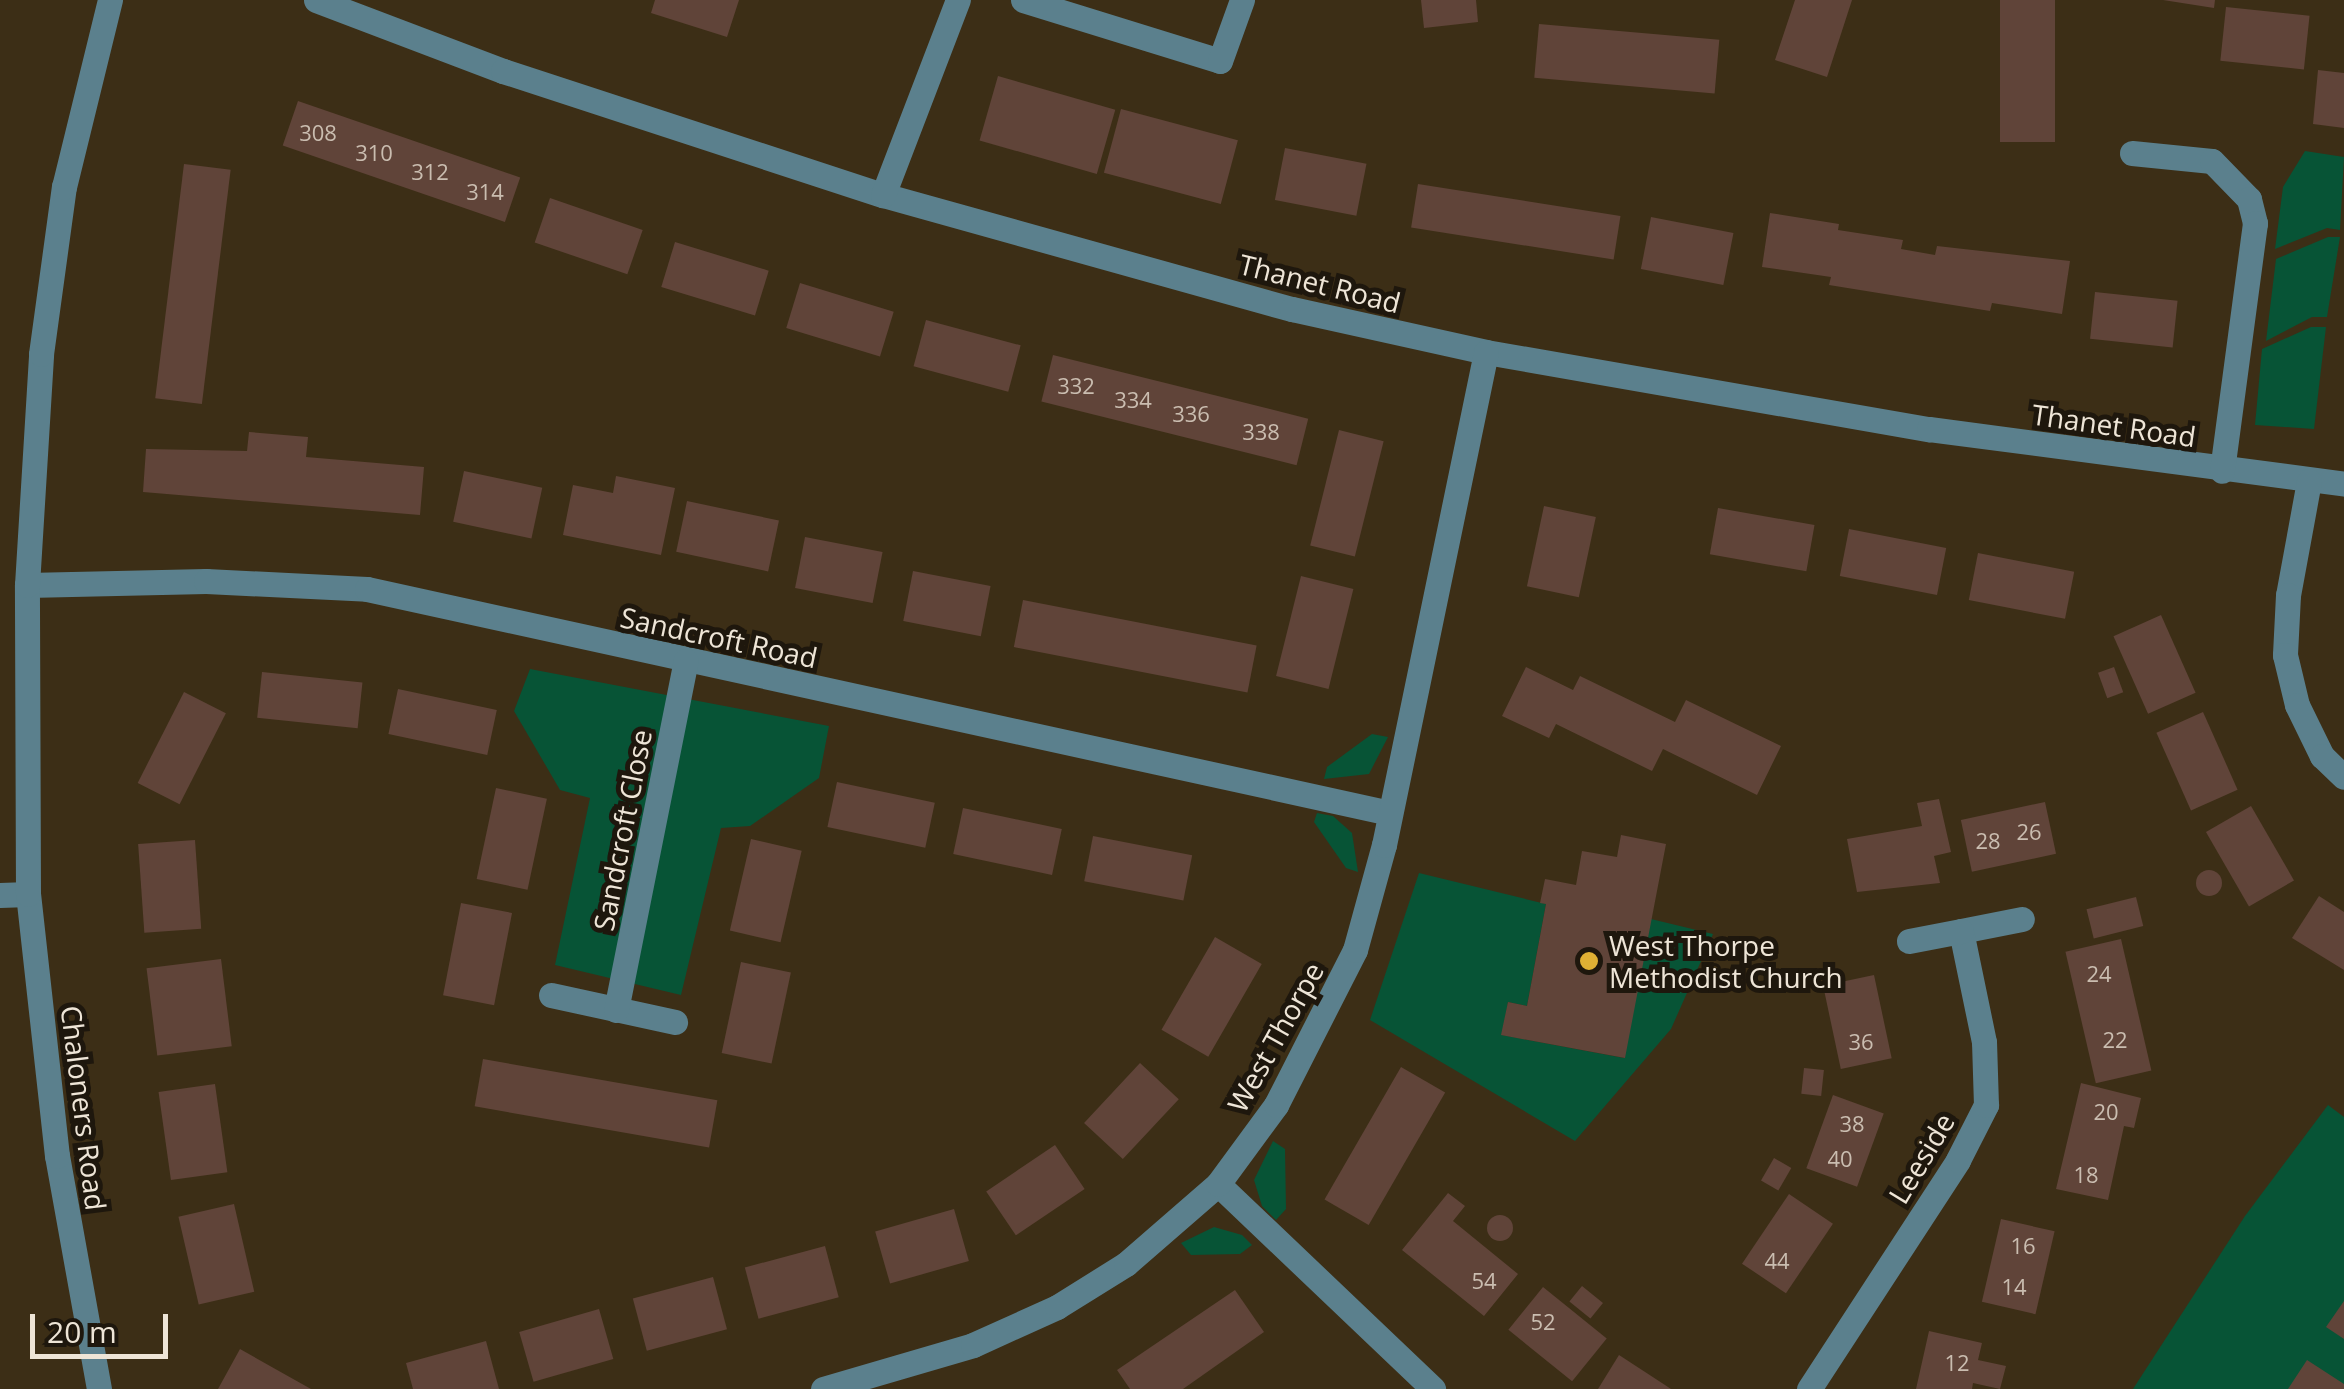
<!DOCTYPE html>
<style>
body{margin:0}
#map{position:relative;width:2344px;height:1389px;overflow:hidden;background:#3c2e16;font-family:"Open Sans",sans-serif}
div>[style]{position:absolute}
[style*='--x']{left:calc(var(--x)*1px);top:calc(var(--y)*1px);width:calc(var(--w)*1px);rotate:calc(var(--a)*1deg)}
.green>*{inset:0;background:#075436}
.building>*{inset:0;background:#604439;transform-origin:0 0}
.round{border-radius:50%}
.minor>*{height:25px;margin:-12.5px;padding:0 12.5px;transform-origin:12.5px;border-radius:12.5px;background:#5b808d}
.dots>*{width:28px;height:28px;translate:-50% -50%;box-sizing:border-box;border:5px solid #1e170d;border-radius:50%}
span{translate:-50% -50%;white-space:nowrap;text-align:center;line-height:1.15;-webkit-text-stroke:10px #1e170d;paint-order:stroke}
.number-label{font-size:22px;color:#cabdb0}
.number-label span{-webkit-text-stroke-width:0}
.street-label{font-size:28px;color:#eee5d7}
.poi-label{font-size:28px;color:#eee5d7}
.left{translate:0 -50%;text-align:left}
.scale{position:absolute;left:30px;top:1314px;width:138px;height:45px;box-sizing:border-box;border:5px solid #eee5d7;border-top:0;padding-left:12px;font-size:30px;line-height:35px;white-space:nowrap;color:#eee5d7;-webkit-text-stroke:8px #1e170d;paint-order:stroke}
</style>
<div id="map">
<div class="green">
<div style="clip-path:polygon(2305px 151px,2344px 157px,2340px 230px,2327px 228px,2275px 249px,2283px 187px)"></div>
<div style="clip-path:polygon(2328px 237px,2340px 237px,2327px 317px,2312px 317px,2266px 341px,2276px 259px)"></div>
<div style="clip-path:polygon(2311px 327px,2326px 327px,2314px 429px,2255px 425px,2262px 349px)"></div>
<div style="clip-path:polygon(530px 669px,829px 726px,819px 778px,750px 826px,721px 828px,681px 995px,555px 965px,590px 798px,560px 790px,514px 711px)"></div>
<div style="clip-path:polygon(1372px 734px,1388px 737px,1369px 774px,1324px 779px,1327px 767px)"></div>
<div style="clip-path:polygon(1317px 813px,1333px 816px,1352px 833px,1358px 872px,1346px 868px,1314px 822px)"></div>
<div style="clip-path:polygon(1419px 873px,1546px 904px,1527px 1006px,1508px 1002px,1502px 1035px,1624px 1058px,1651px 919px,1713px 934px,1671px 1029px,1575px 1141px,1370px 1020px)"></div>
<div style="clip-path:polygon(2328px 1105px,2344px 1117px,2344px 1389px,2133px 1389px,2245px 1216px)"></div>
<div style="clip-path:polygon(1273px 1141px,1285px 1149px,1286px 1209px,1276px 1220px,1262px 1206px,1254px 1180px)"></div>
<div style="clip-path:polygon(1214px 1227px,1242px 1235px,1252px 1245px,1240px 1254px,1191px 1255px,1181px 1243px)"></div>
</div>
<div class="building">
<div style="clip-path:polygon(655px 0,739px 0,727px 37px,651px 13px)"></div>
<div style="clip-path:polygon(1421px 0,1476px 0,1478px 22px,1424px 28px)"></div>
<div style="clip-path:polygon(1795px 0,1852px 0,1827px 77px,1775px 60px)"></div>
<div style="left:2000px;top:0;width:55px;height:142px"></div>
<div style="clip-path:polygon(2163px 0,2215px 0,2214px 8px)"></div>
<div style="left:2226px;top:7px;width:84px;height:54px;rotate:6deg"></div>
<div style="left:1539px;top:24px;width:181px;height:54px;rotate:5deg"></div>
<div style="clip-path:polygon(2318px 70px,2344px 73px,2344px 128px,2313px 124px)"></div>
<div style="left:998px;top:76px;width:122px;height:67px;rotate:16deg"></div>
<div style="left:298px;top:101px;width:235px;height:47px;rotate:19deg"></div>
<div style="left:1121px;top:109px;width:121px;height:66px;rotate:15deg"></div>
<div style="left:1285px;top:148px;width:83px;height:53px;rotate:11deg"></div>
<div style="left:184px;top:164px;width:47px;height:236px;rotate:7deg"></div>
<div style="left:1418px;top:184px;width:205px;height:44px;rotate:9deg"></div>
<div style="left:550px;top:198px;width:98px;height:47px;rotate:19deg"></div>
<div style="clip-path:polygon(1770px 213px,1839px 224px,1838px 230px,1903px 240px,1901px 249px,1935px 255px,1937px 246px,2070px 261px,2062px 314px,1992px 303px,1990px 311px,1829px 285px,1831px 277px,1762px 267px)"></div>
<div style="left:1651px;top:217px;width:84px;height:53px;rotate:11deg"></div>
<div style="left:675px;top:242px;width:98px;height:47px;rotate:17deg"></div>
<div style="left:800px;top:283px;width:98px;height:47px;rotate:17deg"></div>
<div style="left:2095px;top:292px;width:83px;height:47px;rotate:6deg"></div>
<div style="left:926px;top:320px;width:98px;height:48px;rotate:15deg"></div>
<div style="left:1053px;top:355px;width:263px;height:48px;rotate:14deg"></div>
<div style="left:1339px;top:430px;width:46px;height:119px;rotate:14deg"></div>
<div style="clip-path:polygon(249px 432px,308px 437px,306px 457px,424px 467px,420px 515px,143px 492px,146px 449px,247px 451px)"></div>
<div style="left:464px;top:471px;width:80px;height:52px;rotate:12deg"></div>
<div style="clip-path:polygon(616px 476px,675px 488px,661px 555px,563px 535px,573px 485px,613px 493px)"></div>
<div style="left:687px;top:501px;width:94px;height:52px;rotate:12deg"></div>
<div style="left:1544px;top:506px;width:53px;height:82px;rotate:12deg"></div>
<div style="left:1718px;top:508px;width:98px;height:47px;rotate:10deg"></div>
<div style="left:1849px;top:529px;width:99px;height:48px;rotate:11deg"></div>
<div style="left:805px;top:537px;width:79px;height:52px;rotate:11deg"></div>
<div style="left:1978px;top:553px;width:98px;height:48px;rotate:11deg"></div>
<div style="left:913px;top:571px;width:79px;height:51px;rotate:11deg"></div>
<div style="left:1301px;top:576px;width:54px;height:103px;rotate:14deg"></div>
<div style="left:1023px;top:600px;width:238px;height:48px;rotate:11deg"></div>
<div style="left:2161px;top:615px;width:85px;height:52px;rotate:66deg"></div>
<div style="clip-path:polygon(1526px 667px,1573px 690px,1580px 676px,1675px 722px,1686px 700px,1781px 746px,1757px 795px,1663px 749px,1652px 771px,1556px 724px,1549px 738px,1502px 716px)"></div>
<div style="left:2114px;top:667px;width:27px;height:17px;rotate:70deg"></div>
<div style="left:262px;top:672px;width:101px;height:46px;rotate:6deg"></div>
<div style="left:398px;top:689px;width:101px;height:46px;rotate:12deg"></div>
<div style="left:184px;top:692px;width:47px;height:102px;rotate:27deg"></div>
<div style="left:2203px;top:712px;width:85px;height:51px;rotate:66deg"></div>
<div style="left:837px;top:782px;width:100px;height:46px;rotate:12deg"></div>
<div style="left:496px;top:788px;width:52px;height:93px;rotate:12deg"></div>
<div style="clip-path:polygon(1939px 799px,1951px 852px,1934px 856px,1940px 883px,1857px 892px,1847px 839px,1922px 826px,1917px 803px)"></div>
<div style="left:2045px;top:802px;width:53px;height:86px;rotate:78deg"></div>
<div style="left:2251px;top:806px;width:86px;height:52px;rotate:60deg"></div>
<div style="left:963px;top:808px;width:101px;height:47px;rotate:12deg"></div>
<div style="clip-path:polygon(1621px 835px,1666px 844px,1625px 1058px,1501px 1035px,1508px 1002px,1527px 1006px,1546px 904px,1540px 903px,1545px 879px,1576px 885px,1582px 851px,1617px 857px)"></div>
<div style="left:1093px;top:836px;width:101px;height:46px;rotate:11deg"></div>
<div style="left:751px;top:839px;width:52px;height:94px;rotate:13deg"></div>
<div style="left:195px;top:840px;width:89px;height:57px;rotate:86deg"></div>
<div class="round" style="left:2196px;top:870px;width:26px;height:26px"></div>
<div style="clip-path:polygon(2319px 896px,2344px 912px,2344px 970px,2292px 938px)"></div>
<div style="left:2136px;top:897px;width:30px;height:51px;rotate:76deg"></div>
<div style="left:461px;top:903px;width:52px;height:94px;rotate:11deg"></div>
<div style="left:1215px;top:937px;width:54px;height:107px;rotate:30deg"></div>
<div style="left:2121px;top:939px;width:135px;height:57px;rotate:77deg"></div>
<div style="left:221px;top:959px;width:88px;height:75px;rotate:83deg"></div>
<div style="left:741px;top:962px;width:51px;height:93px;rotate:12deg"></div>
<div style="left:1874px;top:975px;width:85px;height:52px;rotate:78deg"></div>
<div style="left:483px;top:1059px;width:238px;height:48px;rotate:10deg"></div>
<div style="left:1140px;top:1063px;width:53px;height:82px;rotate:43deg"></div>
<div style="left:1401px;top:1067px;width:51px;height:153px;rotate:30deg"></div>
<div style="left:1804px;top:1068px;width:20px;height:26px;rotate:6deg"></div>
<div style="clip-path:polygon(2081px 1083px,2141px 1098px,2134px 1128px,2124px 1126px,2108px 1200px,2056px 1189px)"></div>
<div style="left:215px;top:1084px;width:89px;height:57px;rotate:82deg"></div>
<div style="left:1833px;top:1095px;width:54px;height:78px;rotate:20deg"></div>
<div style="left:1055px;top:1145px;width:53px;height:83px;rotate:56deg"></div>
<div style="left:1774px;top:1158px;width:20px;height:26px;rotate:30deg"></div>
<div style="clip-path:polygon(1448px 1193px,1465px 1206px,1453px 1221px,1518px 1274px,1484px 1316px,1402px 1250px)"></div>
<div style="left:1789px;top:1194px;width:53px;height:84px;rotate:34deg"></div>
<div style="left:234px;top:1204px;width:90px;height:57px;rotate:77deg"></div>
<div style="left:954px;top:1209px;width:54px;height:82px;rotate:74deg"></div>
<div class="round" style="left:1487px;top:1215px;width:26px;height:26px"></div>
<div style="left:2001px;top:1219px;width:55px;height:85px;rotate:13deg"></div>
<div style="left:825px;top:1246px;width:53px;height:83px;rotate:75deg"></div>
<div style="left:713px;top:1277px;width:54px;height:83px;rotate:75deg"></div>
<div style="left:1582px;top:1286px;width:27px;height:20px;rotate:39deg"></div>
<div style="left:1543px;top:1287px;width:82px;height:55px;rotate:39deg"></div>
<div style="clip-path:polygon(1235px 1290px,1264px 1332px,1183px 1389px,1130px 1389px,1117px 1370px)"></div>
<div style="clip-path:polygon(2344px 1301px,2344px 1339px,2326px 1327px)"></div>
<div style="left:599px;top:1309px;width:52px;height:83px;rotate:74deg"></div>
<div style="clip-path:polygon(1929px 1331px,1982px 1343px,1978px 1360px,2006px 1366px,2000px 1389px,1973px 1383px,1972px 1389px,1916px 1389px)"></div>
<div style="clip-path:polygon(486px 1341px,499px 1389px,413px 1389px,406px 1363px)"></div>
<div style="clip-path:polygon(240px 1349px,286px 1375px,311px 1389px,218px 1389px)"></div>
<div style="clip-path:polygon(1619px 1355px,1665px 1385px,1671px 1389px,1598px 1389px)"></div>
<div style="clip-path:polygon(2307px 1360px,2344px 1384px,2344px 1389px,2288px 1389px)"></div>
</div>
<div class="minor">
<div style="--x:316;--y:0;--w:200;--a:20.8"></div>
<div style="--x:503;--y:71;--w:400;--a:18.1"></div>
<div style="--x:883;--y:195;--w:425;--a:15.6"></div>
<div style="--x:1292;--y:309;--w:199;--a:12.5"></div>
<div style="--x:1486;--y:352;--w:450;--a:9.9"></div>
<div style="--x:1929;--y:429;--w:419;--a:7.5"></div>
<div style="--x:1023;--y:0;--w:206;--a:17.2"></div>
<div style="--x:1220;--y:61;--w:65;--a:-70.2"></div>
<div style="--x:2132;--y:153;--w:80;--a:5.7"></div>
<div style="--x:2212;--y:161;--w:53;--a:45.8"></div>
<div style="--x:2249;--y:199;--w:25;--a:76"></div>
<div style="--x:2255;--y:223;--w:250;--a:97.6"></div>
<div style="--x:883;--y:195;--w:209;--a:-69"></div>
<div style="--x:2309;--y:481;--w:116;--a:100.4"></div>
<div style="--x:2288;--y:595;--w:60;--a:92.9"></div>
<div style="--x:2285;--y:655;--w:51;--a:76.5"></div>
<div style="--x:2297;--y:705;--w:57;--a:63.9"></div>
<div style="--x:2322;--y:756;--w:30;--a:44"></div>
<div style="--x:27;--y:585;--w:179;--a:-1.3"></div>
<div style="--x:206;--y:581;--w:161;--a:2.8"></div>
<div style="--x:367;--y:589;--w:1047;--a:12.35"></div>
<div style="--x:0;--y:895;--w:28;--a:-2"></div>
<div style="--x:1961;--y:931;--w:62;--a:-11.1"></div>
<div style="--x:551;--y:995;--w:127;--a:12.3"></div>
<div style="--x:616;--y:1010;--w:356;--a:-78.7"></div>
<div style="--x:1218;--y:1184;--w:297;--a:43.6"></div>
<div style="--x:99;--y:1389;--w:237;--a:-100.2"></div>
<div style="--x:57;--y:1156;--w:264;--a:-96.3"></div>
<div style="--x:28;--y:894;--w:309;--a:-90.2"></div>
<div style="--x:27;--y:585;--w:231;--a:-86.5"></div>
<div style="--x:41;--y:354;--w:169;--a:-82.2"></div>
<div style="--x:64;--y:187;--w:193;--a:-76.2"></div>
<div style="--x:823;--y:1389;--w:156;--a:-16.3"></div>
<div style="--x:973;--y:1345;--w:92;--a:-24.3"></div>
<div style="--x:1057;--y:1307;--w:81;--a:-31.9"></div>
<div style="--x:1126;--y:1264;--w:122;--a:-41"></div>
<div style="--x:1218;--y:1184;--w:98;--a:-53.7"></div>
<div style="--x:1276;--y:1105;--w:174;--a:-63"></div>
<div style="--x:1355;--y:950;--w:109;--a:-74.6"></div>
<div style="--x:1384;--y:845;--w:503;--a:-78.31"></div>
<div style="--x:1809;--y:1389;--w:273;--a:-56.9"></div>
<div style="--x:1958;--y:1160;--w:62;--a:-63"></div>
<div style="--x:1986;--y:1105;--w:63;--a:-91.8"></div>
<div style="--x:1984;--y:1042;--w:113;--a:-101.7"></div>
<div style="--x:1961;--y:931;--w:53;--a:169.1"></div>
</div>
<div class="dots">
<div style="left:1589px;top:961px;background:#dfb034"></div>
</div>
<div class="number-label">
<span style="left:318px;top:133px">308</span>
<span style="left:374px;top:153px">310</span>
<span style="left:430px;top:172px">312</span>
<span style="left:485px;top:192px">314</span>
<span style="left:1076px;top:386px">332</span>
<span style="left:1133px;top:400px">334</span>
<span style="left:1191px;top:414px">336</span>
<span style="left:1261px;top:432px">338</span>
<span style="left:2029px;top:832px">26</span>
<span style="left:1988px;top:841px">28</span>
<span style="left:2099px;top:974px">24</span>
<span style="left:2115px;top:1040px">22</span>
<span style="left:1861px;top:1042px">36</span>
<span style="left:2106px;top:1112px">20</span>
<span style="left:1852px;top:1124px">38</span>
<span style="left:1840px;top:1159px">40</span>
<span style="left:2086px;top:1175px">18</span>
<span style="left:2023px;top:1246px">16</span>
<span style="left:1777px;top:1261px">44</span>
<span style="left:1484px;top:1281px">54</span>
<span style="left:2014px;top:1287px">14</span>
<span style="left:1543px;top:1322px">52</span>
<span style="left:1957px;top:1363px">12</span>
</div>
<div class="street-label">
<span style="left:1320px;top:283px;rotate:14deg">Thanet Road</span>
<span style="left:2114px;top:425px;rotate:8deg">Thanet Road</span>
<span style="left:719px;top:637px;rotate:12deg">Sandcroft Road</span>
<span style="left:622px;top:830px;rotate:-79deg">Sandcroft Close</span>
<span style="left:1275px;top:1037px;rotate:-61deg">West Thorpe</span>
<span style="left:84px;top:1108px;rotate:83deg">Chaloners Road</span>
<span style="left:1921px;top:1158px;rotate:-59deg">Leeside</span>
</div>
<div class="poi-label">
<span class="left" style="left:1609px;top:961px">West Thorpe<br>Methodist Church</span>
</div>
<div class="scale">20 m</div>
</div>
